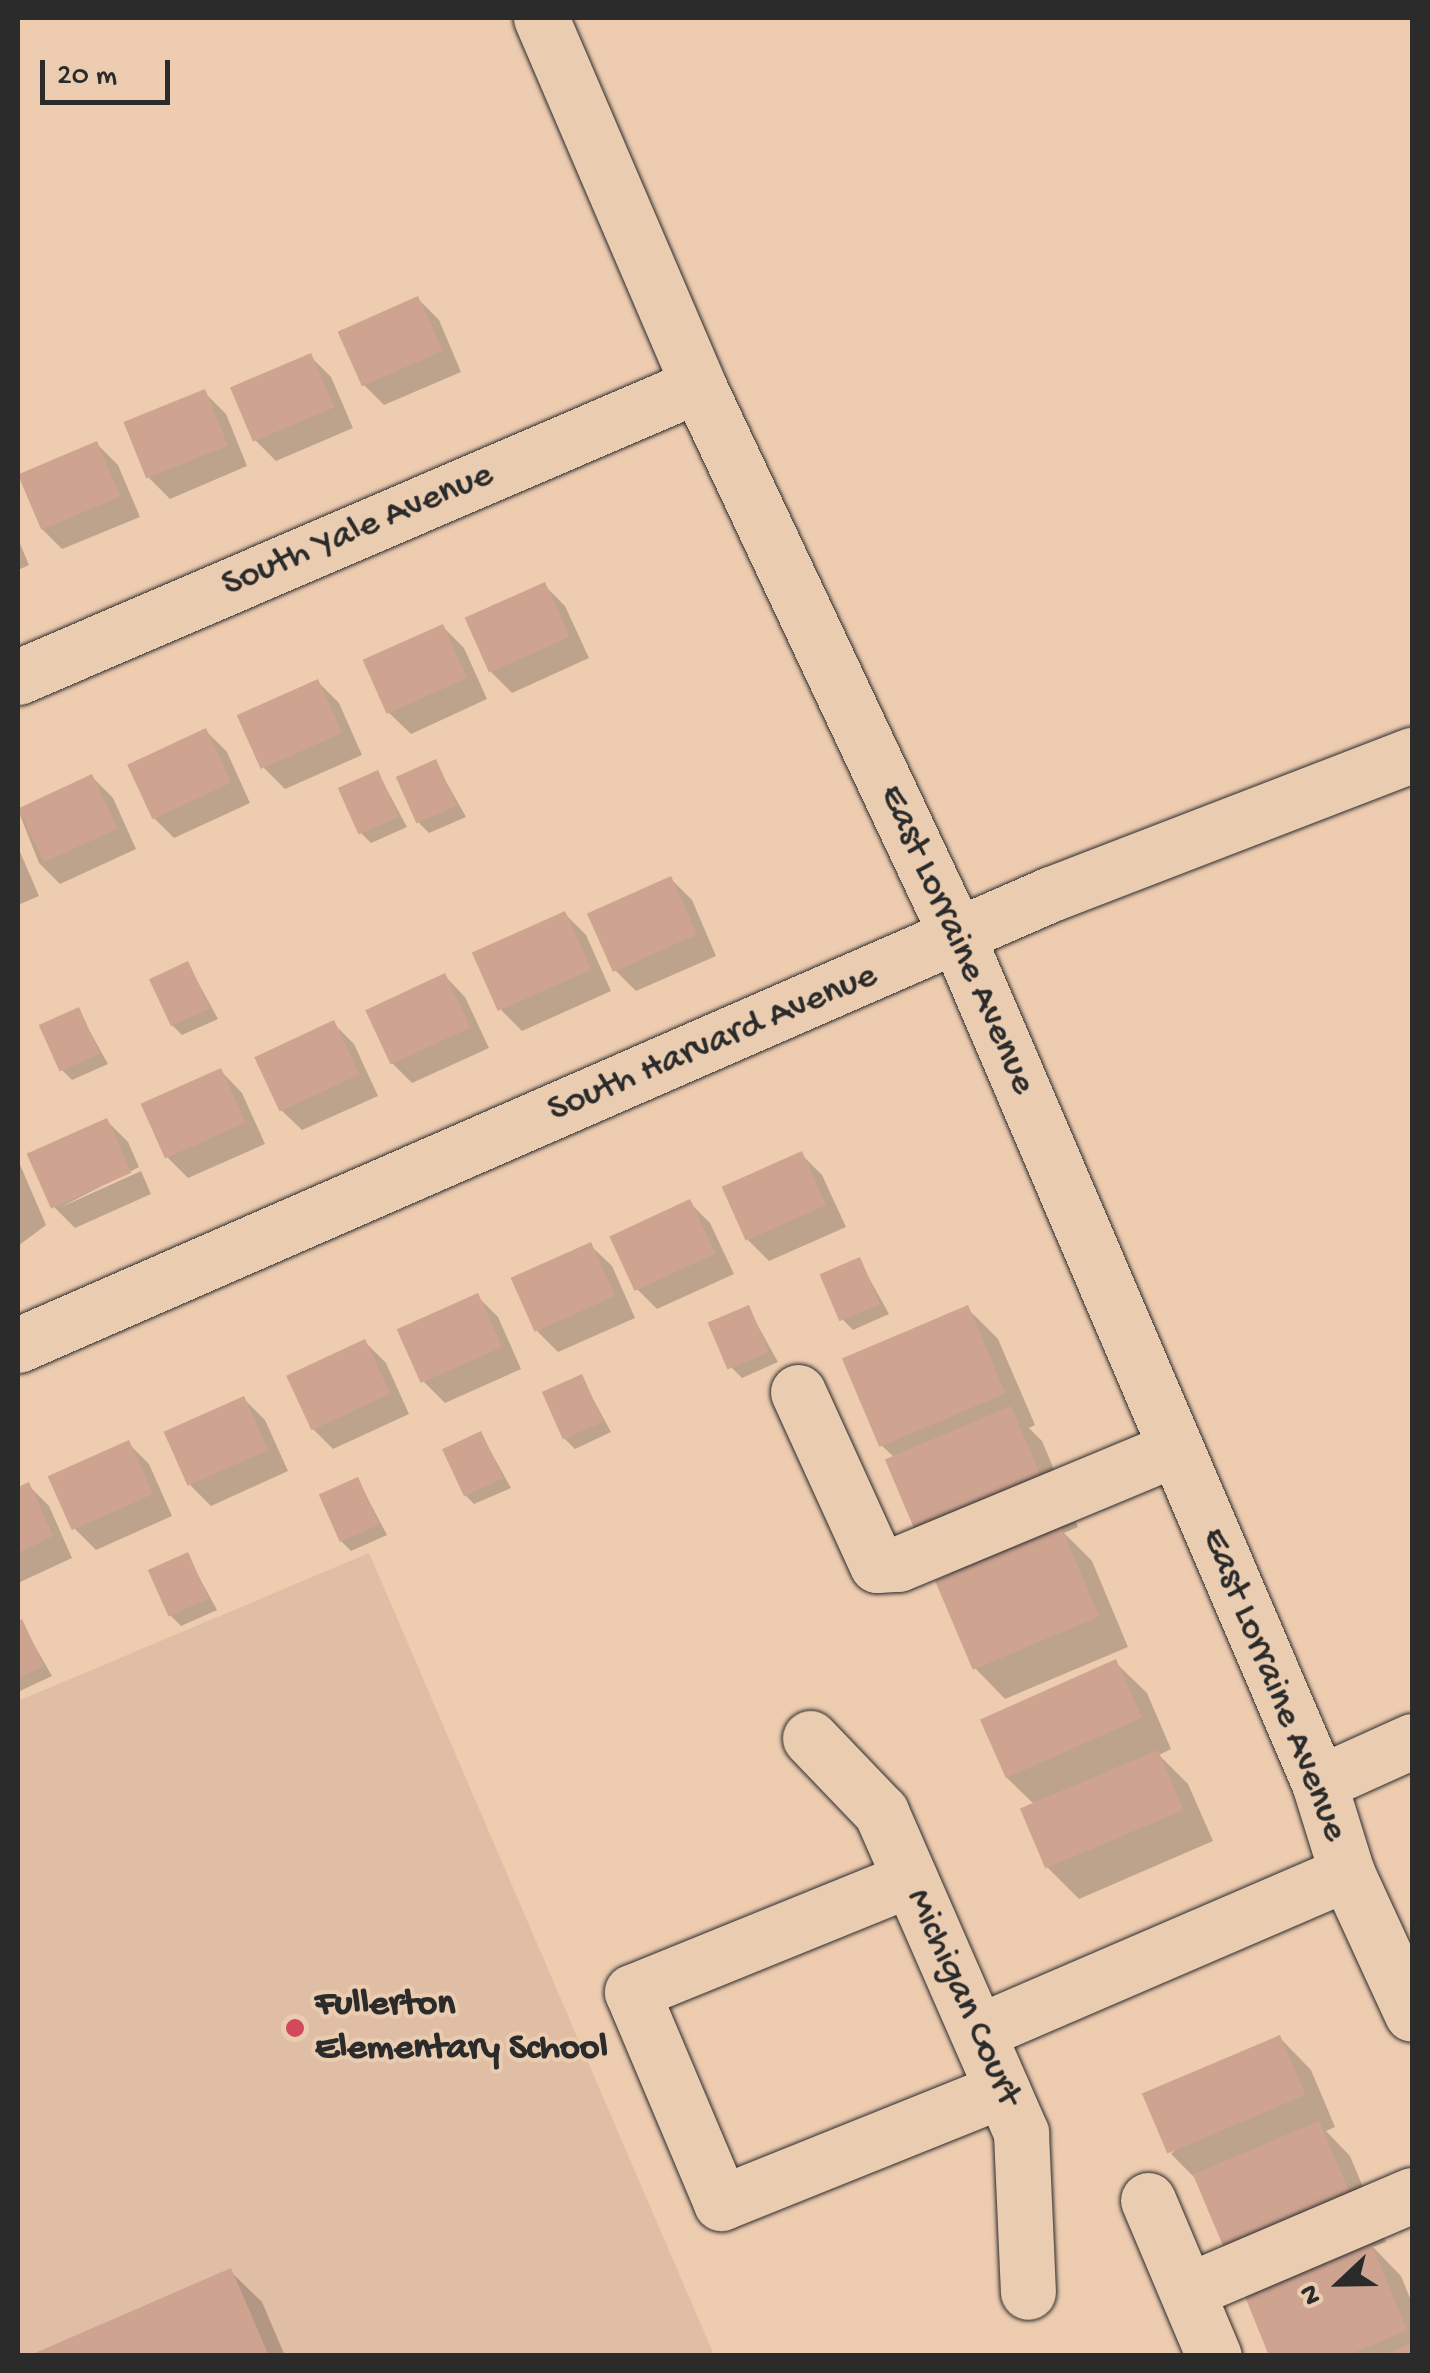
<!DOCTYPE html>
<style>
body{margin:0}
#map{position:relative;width:1430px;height:2373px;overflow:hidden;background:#eeccb0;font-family:"Gochi Hand",sans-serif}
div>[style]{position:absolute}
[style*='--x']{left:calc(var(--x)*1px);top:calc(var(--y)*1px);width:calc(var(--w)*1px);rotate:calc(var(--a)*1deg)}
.built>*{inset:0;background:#e0bda5}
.shadow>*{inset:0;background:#0003}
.building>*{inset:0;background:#cea491;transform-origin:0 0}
.roads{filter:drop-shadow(0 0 2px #2b2b2b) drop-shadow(0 0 2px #2b2b2b)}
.minor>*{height:55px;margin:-27.5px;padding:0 27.5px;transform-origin:27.5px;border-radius:27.5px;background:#eacdb1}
.dots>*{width:28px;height:28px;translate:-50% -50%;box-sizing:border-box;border:5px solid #eacdb1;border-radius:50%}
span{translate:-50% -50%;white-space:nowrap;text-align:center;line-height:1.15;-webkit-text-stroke:8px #eacdb1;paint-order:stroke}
.street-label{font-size:38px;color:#2b2b2b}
.poi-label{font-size:38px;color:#2b2b2b;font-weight:700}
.left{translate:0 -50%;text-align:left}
.frame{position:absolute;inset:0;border:20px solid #2b2b2b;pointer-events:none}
.north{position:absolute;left:1290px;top:2233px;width:100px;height:100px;-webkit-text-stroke:8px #eacdb1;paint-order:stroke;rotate:248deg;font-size:28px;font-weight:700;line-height:40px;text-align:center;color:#2b2b2b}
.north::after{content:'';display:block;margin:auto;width:35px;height:45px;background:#2b2b2b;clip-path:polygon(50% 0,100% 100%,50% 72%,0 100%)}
.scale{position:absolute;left:40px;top:60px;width:130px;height:45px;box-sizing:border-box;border:5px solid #2b2b2b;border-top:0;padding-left:12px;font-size:30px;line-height:35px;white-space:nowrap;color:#2b2b2b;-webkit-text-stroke:8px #eacdb1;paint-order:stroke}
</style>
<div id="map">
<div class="built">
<div style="clip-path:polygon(369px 1553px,714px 2355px,18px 2356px,18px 1701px)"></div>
</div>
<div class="shadow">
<div style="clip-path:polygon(418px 299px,439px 320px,461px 372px,384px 405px,363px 384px)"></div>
<div style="clip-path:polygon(310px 356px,331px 377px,353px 428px,276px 461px,255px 440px)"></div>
<div style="clip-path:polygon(204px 392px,226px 414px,247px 466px,170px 499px,149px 478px)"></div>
<div style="clip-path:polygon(97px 444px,118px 465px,140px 517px,62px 549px,41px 528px)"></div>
<div style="clip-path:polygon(18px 539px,29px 565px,18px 570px)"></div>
<div style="clip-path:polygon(544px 585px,565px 606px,589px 658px,512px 693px,491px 672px)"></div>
<div style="clip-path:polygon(443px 627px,464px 648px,487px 699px,411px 734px,389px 713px)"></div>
<div style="clip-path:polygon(318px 682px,339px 703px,362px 755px,285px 789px,264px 768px)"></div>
<div style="clip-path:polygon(206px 731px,227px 752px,250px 803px,174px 838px,153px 817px)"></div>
<div style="clip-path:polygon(435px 762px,466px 817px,429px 833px,419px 823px)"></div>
<div style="clip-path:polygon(378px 773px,407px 827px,371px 843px,361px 833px)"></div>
<div style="clip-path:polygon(92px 777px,113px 798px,136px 849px,60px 884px,39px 863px,18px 810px)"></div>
<div style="clip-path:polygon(18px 847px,39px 896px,18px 905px)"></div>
<div style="clip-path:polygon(671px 879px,692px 900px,716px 956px,636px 991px,615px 970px)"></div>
<div style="clip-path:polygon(565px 914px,586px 935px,611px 991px,522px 1031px,501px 1010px)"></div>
<div style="clip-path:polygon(188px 964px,218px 1019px,182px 1035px,172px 1025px)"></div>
<div style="clip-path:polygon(444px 975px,465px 997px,489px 1048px,412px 1083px,391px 1062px)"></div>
<div style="clip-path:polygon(78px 1010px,108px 1064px,72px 1080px,62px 1070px)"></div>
<div style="clip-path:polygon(333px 1023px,354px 1044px,378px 1096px,302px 1130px,280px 1109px,258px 1058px)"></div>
<div style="clip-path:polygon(221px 1071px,242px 1093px,265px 1144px,188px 1178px,167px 1157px,144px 1106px)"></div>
<div style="clip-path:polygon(107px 1121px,128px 1142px,139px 1167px,59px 1208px,141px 1171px,151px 1194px,75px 1228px,54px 1207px)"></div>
<div style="clip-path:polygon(801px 1154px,822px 1175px,846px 1227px,769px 1261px,748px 1240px)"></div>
<div style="clip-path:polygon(18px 1160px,46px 1225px,18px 1246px)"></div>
<div style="clip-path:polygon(689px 1202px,710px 1223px,734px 1274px,657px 1309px,636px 1288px)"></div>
<div style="clip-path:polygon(590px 1245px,612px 1266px,635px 1318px,558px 1352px,537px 1331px)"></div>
<div style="clip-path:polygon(859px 1260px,889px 1314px,853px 1330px,843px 1320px)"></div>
<div style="clip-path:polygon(477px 1296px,498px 1317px,521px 1369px,445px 1403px,424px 1382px)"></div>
<div style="clip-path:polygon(748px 1308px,778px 1362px,742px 1378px,732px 1368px)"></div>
<div style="clip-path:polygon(967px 1308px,998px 1339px,1035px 1425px,1029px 1428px,1042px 1441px,1078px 1527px,1064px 1533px,1092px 1561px,1128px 1647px,1005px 1699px,974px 1667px,952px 1575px,924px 1547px,895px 1458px,881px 1445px)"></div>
<div style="clip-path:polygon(365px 1342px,386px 1363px,409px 1414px,333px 1449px,312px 1428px)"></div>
<div style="clip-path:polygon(581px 1377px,611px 1432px,575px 1449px,565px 1439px)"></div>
<div style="clip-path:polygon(244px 1399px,265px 1420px,288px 1471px,211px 1506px,190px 1485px)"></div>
<div style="clip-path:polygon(481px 1434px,511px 1488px,474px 1504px,464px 1494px)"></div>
<div style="clip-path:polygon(128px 1443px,149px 1464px,172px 1516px,96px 1550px,75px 1529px)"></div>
<div style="clip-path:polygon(358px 1480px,387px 1535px,351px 1551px,341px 1541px)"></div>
<div style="clip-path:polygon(28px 1485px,49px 1506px,72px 1558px,18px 1583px,18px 1490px)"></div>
<div style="clip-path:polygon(187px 1555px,217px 1610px,181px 1626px,171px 1616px)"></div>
<div style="clip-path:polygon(21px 1622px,52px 1676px,18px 1692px,18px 1623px)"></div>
<div style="clip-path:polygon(1115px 1662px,1147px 1693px,1171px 1749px,1159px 1755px,1188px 1784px,1213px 1841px,1079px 1899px,1048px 1868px,1036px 1806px,1006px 1777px)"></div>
<div style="clip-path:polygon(1280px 2038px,1311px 2070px,1335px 2127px,1326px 2131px,1350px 2156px,1386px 2242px,1373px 2247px,1401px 2276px,1412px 2303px,1412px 2356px,1272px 2356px,1198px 2181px,1171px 2154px)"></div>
<div style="clip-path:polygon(230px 2271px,262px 2302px,285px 2356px,34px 2356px)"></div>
</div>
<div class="building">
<div style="left:418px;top:296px;width:60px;height:88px;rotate:66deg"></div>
<div style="left:311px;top:353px;width:59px;height:88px;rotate:67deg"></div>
<div style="left:205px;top:389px;width:61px;height:88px;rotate:68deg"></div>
<div style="left:97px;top:441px;width:60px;height:86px;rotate:67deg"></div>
<div style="left:545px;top:582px;width:60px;height:88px;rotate:66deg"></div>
<div style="left:443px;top:624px;width:59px;height:88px;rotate:66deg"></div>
<div style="left:318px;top:679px;width:59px;height:89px;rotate:66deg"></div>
<div style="left:206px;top:728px;width:60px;height:87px;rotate:65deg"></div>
<div style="left:436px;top:759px;width:51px;height:44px;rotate:66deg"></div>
<div style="left:378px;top:770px;width:51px;height:44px;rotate:66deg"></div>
<div style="left:92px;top:774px;width:60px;height:81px;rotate:65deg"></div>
<div style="left:671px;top:876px;width:64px;height:92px;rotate:66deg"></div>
<div style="left:565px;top:911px;width:64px;height:102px;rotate:66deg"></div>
<div style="left:188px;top:961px;width:52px;height:43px;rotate:65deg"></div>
<div style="left:445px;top:973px;width:60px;height:88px;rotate:65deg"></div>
<div style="left:79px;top:1007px;width:51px;height:44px;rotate:66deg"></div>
<div style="left:334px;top:1020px;width:60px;height:88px;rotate:65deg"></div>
<div style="left:221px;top:1068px;width:60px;height:88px;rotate:66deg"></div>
<div style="left:107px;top:1118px;width:60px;height:88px;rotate:66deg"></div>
<div style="left:802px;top:1151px;width:59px;height:88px;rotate:66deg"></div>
<div style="left:690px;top:1199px;width:60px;height:89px;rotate:65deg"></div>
<div style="left:591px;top:1242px;width:59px;height:88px;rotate:66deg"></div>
<div style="left:860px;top:1257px;width:51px;height:44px;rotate:67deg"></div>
<div style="left:478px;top:1293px;width:59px;height:89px;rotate:66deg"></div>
<div style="left:749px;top:1305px;width:51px;height:45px;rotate:67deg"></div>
<div style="left:968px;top:1305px;width:96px;height:137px;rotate:67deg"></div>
<div style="left:365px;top:1339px;width:60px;height:87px;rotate:65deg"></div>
<div style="left:582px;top:1374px;width:52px;height:44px;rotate:66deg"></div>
<div style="left:244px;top:1396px;width:59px;height:88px;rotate:66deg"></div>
<div style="left:1011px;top:1406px;width:97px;height:137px;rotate:67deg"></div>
<div style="left:481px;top:1431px;width:52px;height:43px;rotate:65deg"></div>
<div style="left:129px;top:1440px;width:59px;height:89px;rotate:66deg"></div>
<div style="left:358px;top:1477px;width:52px;height:43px;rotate:66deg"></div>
<div style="clip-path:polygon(29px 1482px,53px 1536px,18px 1553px,18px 1487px)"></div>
<div style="left:1061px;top:1527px;width:97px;height:137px;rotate:67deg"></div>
<div style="left:188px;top:1552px;width:51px;height:44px;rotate:66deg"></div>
<div style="clip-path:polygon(22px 1619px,44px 1666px,18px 1678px,18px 1621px)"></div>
<div style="left:1116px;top:1659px;width:64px;height:149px;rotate:66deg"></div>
<div style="left:1158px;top:1750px;width:65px;height:150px;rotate:67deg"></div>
<div style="left:1280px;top:2035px;width:65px;height:150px;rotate:67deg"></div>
<div style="left:1319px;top:2121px;width:96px;height:137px;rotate:67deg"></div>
<div style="clip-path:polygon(1370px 2241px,1407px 2330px,1346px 2356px,1269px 2356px,1244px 2294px)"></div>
<div style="clip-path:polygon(231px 2268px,269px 2356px,28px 2356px)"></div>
<div style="clip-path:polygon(1412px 2343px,1412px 2356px,1383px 2356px,1383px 2355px)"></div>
</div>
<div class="roads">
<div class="minor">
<div style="--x:541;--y:18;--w:399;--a:66.8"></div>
<div style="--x:698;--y:385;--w:611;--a:64.82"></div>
<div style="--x:958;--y:938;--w:919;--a:66.87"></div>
<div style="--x:1319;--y:1783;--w:94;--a:72.7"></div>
<div style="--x:1347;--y:1873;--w:155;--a:65.3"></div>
<div style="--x:18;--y:677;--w:740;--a:-23.24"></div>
<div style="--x:18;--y:1345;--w:1127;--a:-23.59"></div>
<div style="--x:1051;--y:894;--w:387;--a:-21.1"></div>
<div style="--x:798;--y:1392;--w:190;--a:65.5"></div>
<div style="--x:877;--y:1565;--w:21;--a:-3"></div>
<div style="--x:898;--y:1564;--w:301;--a:-22.6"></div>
<div style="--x:810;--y:1738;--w:103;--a:46.2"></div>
<div style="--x:881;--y:1812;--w:350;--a:66.4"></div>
<div style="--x:1021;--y:2133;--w:159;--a:87.5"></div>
<div style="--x:1319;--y:1783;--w:102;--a:-24.3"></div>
<div style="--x:910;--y:1879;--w:300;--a:157.9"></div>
<div style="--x:632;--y:1992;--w:229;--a:67.1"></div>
<div style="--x:721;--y:2203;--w:303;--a:-21.9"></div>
<div style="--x:978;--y:2032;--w:402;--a:-23.3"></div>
<div style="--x:1148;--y:2200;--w:169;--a:67.1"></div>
<div style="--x:1187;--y:2291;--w:245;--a:-23.1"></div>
</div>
</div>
<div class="dots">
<div style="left:295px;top:2028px;background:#d1495b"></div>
</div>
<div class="street-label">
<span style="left:358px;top:531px;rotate:-23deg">South Yale Avenue</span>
<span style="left:956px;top:940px;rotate:66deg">East Lorraine Avenue</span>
<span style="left:713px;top:1044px;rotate:-23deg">South Harvard Avenue</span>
<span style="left:1273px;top:1685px;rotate:68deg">East Lorraine Avenue</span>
<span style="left:962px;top:1998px;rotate:66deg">Michigan Court</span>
</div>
<div class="poi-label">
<span class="left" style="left:315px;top:2028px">Fullerton<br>Elementary School</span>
</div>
<div class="frame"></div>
<div class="north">N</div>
<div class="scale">20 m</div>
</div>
